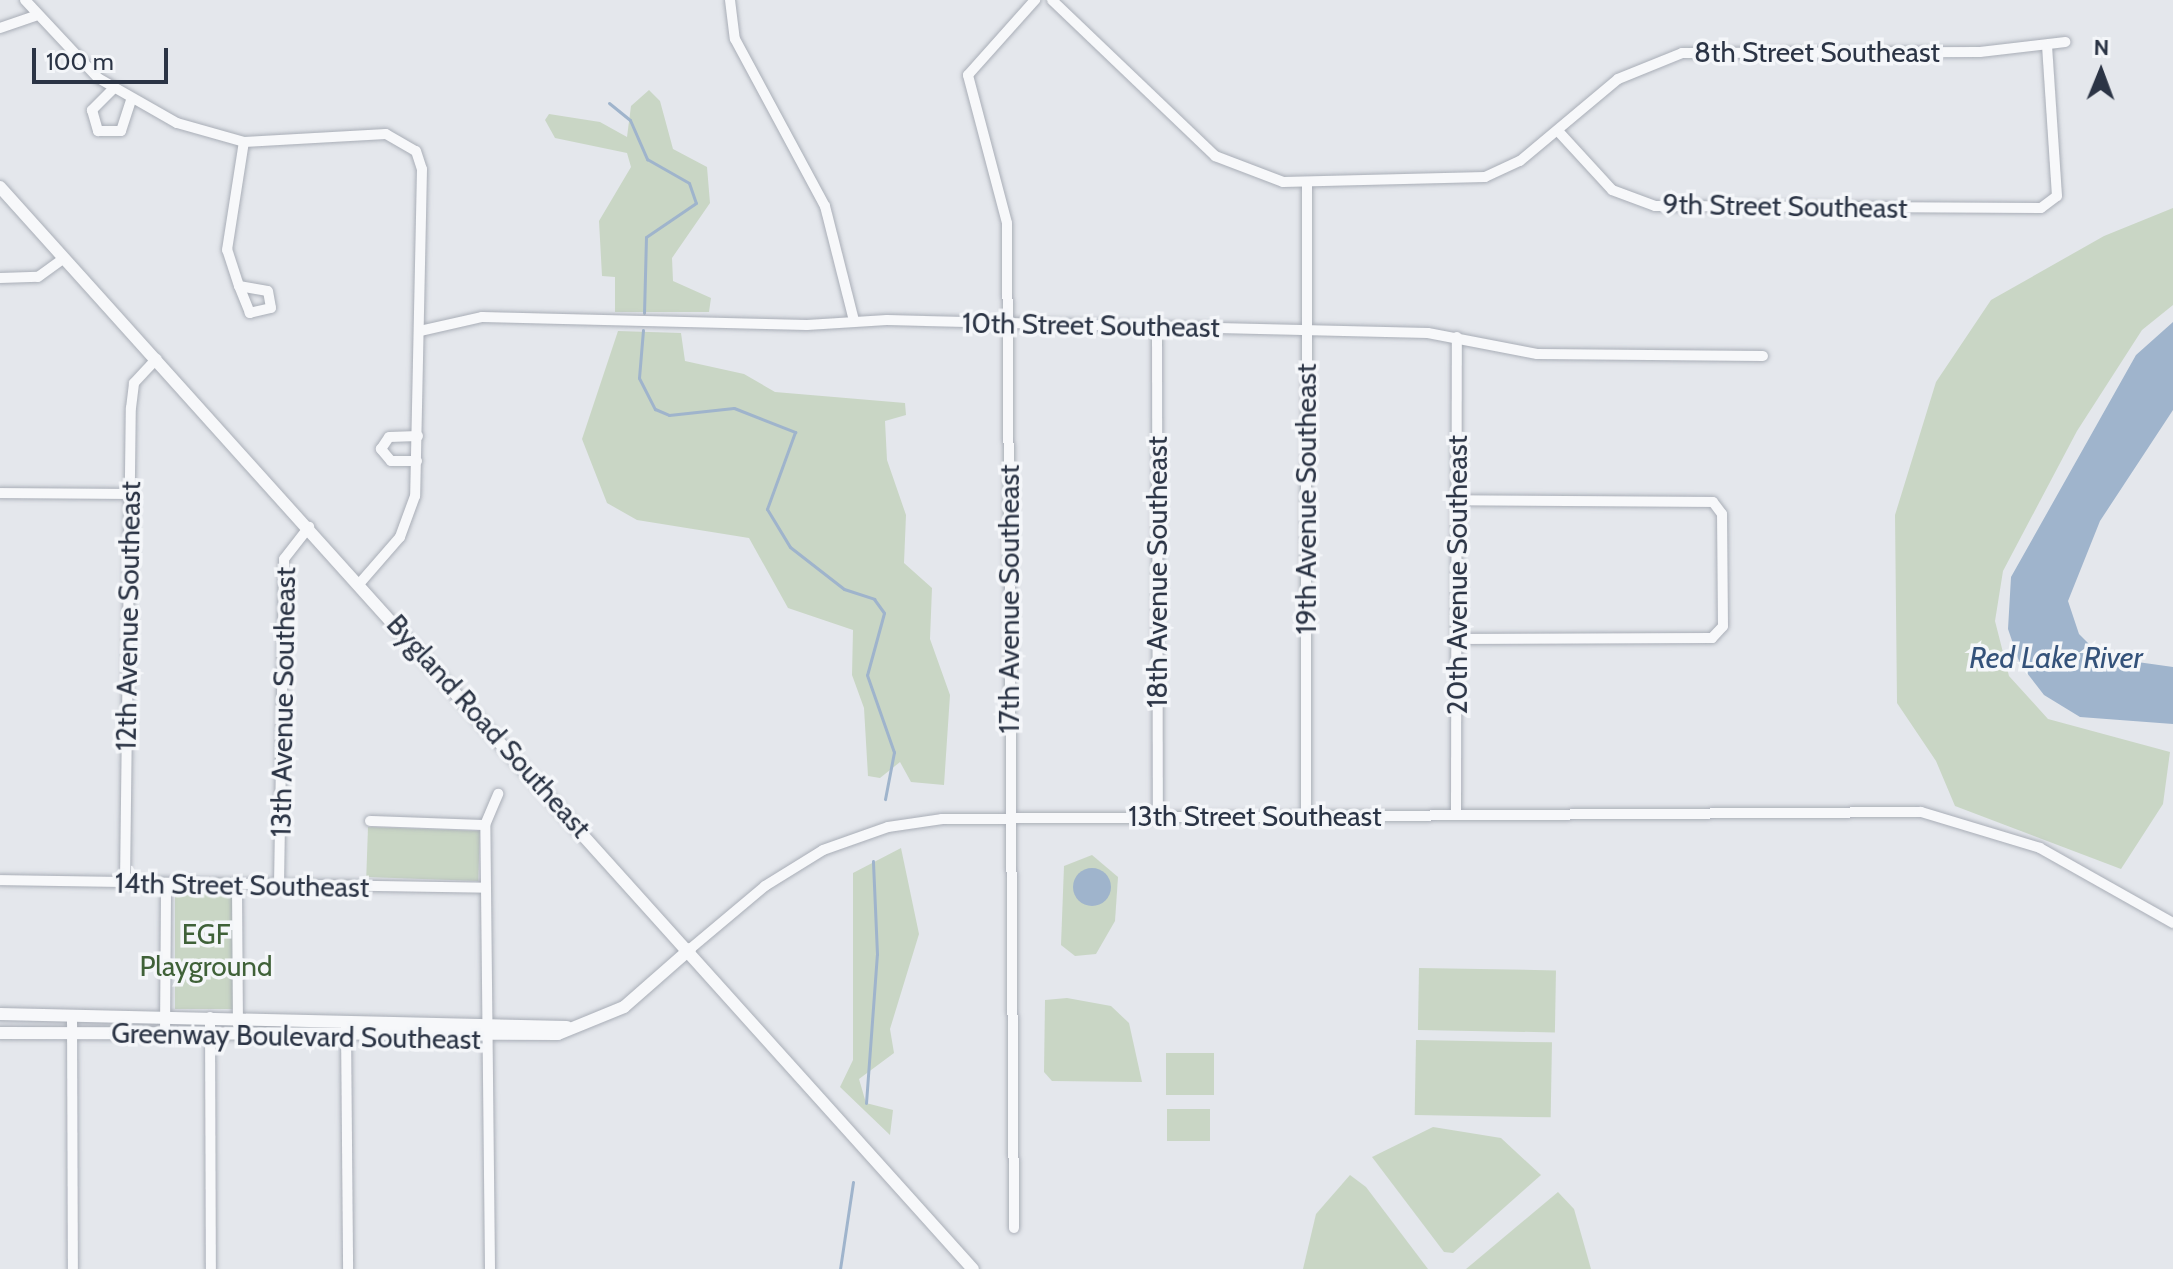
<!DOCTYPE html>
<style>
body{margin:0}
#map{position:relative;width:2173px;height:1269px;overflow:hidden;background:#e4e7ec;font-family:Cabin,sans-serif}
div>[style]{position:absolute}
[style*='--x']{left:calc(var(--x)*1px);top:calc(var(--y)*1px);width:calc(var(--w)*1px);rotate:calc(var(--a)*1deg)}
.green>*{inset:0;background:#c9d6c5;transform-origin:0 0}
.water>*{inset:0;background:#9fb4cc}
.round{border-radius:50%}
.stream>*{height:3px;margin:-1.5px;padding:0 1.5px;transform-origin:1.5px;border-radius:1.5px;background:#9fb4cc}
.roads{filter:drop-shadow(0 0 2px #a9aeb7) drop-shadow(0 0 2px #a9aeb7)}
.minor>*{height:10px;margin:-5px;padding:0 5px;transform-origin:5px;border-radius:5px;background:#f7f8fa}
.tertiary>*{height:12px;margin:-6px;padding:0 6px;transform-origin:6px;border-radius:6px;background:#f7f8fa}
span{translate:-50% -50%;white-space:nowrap;text-align:center;line-height:1.15;-webkit-text-stroke:7px #f4f6f9;paint-order:stroke}
.street-label{font-size:28px;color:#2b3445}
.park-label{font-size:28px;color:#3f6138}
.water-label{font-size:30px;color:#34527a;font-style:italic}
.north{position:absolute;left:2061px;top:32px;width:80px;height:80px;-webkit-text-stroke:6px #f4f6f9;paint-order:stroke;rotate:1deg;font-size:22px;font-weight:700;line-height:32px;text-align:center;color:#2b3445}
.north::after{content:'';display:block;margin:auto;width:28px;height:36px;background:#2b3445;clip-path:polygon(50% 0,100% 100%,50% 72%,0 100%)}
.scale{position:absolute;left:32px;top:48px;width:136px;height:36px;box-sizing:border-box;border:4px solid #2b3445;border-top:0;padding-left:10px;font-size:24px;line-height:28px;white-space:nowrap;color:#2b3445;-webkit-text-stroke:6px #f4f6f9;paint-order:stroke}
</style>
<div id="map">
<div class="green">
<div style="clip-path:polygon(649px 90px,660px 101px,673px 149px,707px 167px,710px 203px,672px 258px,673px 281px,711px 298px,709px 312px,615px 312px,615px 277px,602px 276px,599px 221px,631px 167px,627px 153px,555px 138px,545px 120px,549px 114px,600px 122px,627px 137px,631px 106px)"></div>
<div style="clip-path:polygon(2173px 208px,2173px 305px,2142px 330px,2077px 431px,2003px 571px,1995px 621px,2009px 676px,2048px 719px,2170px 752px,2163px 804px,2121px 869px,1955px 806px,1936px 761px,1897px 703px,1895px 515px,1936px 382px,1991px 300px,2104px 236px)"></div>
<div style="clip-path:polygon(618px 331px,681px 333px,685px 361px,744px 374px,775px 392px,905px 403px,906px 415px,885px 421px,887px 460px,906px 515px,904px 563px,932px 588px,930px 639px,950px 695px,944px 785px,911px 782px,900px 762px,880px 778px,868px 776px,864px 708px,852px 675px,853px 630px,788px 608px,749px 538px,637px 520px,607px 503px,582px 439px)"></div>
<div style="left:368px;top:827px;width:112px;height:50px;rotate:2deg"></div>
<div style="clip-path:polygon(901px 848px,919px 934px,890px 1029px,894px 1053px,859px 1079px,866px 1103px,893px 1110px,890px 1135px,840px 1087px,853px 1060px,853px 873px)"></div>
<div style="clip-path:polygon(1092px 855px,1118px 877px,1115px 921px,1096px 954px,1075px 956px,1061px 945px,1064px 866px)"></div>
<div style="left:175px;top:891px;width:61px;height:118px"></div>
<div style="left:1419px;top:968px;width:137px;height:62px;rotate:1deg"></div>
<div style="clip-path:polygon(1067px 998px,1111px 1006px,1129px 1023px,1142px 1082px,1052px 1081px,1044px 1072px,1045px 1000px)"></div>
<div style="left:1416px;top:1040px;width:136px;height:75px;rotate:1deg"></div>
<div style="left:1166px;top:1053px;width:48px;height:42px"></div>
<div style="left:1167px;top:1109px;width:43px;height:32px"></div>
<div style="clip-path:polygon(1433px 1127px,1501px 1138px,1541px 1175px,1453px 1253px,1444px 1252px,1372px 1157px)"></div>
<div style="clip-path:polygon(1350px 1175px,1366px 1187px,1428px 1269px,1303px 1269px,1316px 1214px)"></div>
<div style="clip-path:polygon(1558px 1192px,1574px 1209px,1591px 1269px,1466px 1269px)"></div>
</div>
<div class="water">
<div style="clip-path:polygon(2173px 322px,2173px 410px,2100px 521px,2068px 601px,2079px 634px,2102px 657px,2173px 667px,2173px 724px,2080px 717px,2044px 695px,2020px 664px,2008px 629px,2011px 577px,2136px 355px)"></div>
<div class="round" style="left:1073px;top:868px;width:38px;height:38px"></div>
</div>
<div class="stream">
<div style="--x:609;--y:103;--w:27;--a:39"></div>
<div style="--x:630;--y:120;--w:43;--a:66.4"></div>
<div style="--x:647;--y:159;--w:48;--a:29.7"></div>
<div style="--x:689;--y:183;--w:21;--a:71"></div>
<div style="--x:696;--y:203;--w:60;--a:145.8"></div>
<div style="--x:646;--y:237;--w:76;--a:91.5"></div>
<div style="--x:643;--y:330;--w:48;--a:94.8"></div>
<div style="--x:639;--y:378;--w:35;--a:63"></div>
<div style="--x:655;--y:409;--w:15;--a:23"></div>
<div style="--x:669;--y:415;--w:65;--a:-6.1"></div>
<div style="--x:734;--y:408;--w:66;--a:21.5"></div>
<div style="--x:795;--y:432;--w:82;--a:110"></div>
<div style="--x:767;--y:509;--w:44;--a:58.8"></div>
<div style="--x:790;--y:547;--w:68;--a:37.9"></div>
<div style="--x:844;--y:589;--w:32;--a:18"></div>
<div style="--x:874;--y:599;--w:17;--a:54"></div>
<div style="--x:884;--y:613;--w:64;--a:105.3"></div>
<div style="--x:867;--y:675;--w:82;--a:70.7"></div>
<div style="--x:894;--y:752;--w:48;--a:100.8"></div>
<div style="--x:866;--y:1103;--w:149;--a:-85.8"></div>
<div style="--x:877;--y:954;--w:93;--a:-92.5"></div>
<div style="--x:840;--y:1269;--w:88;--a:-81.5"></div>
</div>
<div class="roads">
<div class="minor">
<div style="--x:25;--y:0;--w:107;--a:46.9"></div>
<div style="--x:98;--y:78;--w:91;--a:29.7"></div>
<div style="--x:177;--y:123;--w:70;--a:15.8"></div>
<div style="--x:244;--y:142;--w:142;--a:-3.2"></div>
<div style="--x:386;--y:134;--w:34;--a:30"></div>
<div style="--x:416;--y:151;--w:19;--a:72"></div>
<div style="--x:422;--y:169;--w:327;--a:91.2"></div>
<div style="--x:415;--y:496;--w:44;--a:110.1"></div>
<div style="--x:400;--y:537;--w:61;--a:131"></div>
<div style="--x:730;--y:0;--w:39;--a:83"></div>
<div style="--x:735;--y:39;--w:190;--a:61.7"></div>
<div style="--x:825;--y:206;--w:119;--a:75.8"></div>
<div style="--x:1052;--y:0;--w:226;--a:43.7"></div>
<div style="--x:1215;--y:156;--w:73;--a:20.9"></div>
<div style="--x:1283;--y:182;--w:202;--a:-1.4"></div>
<div style="--x:1485;--y:177;--w:38;--a:-25"></div>
<div style="--x:1520;--y:161;--w:128;--a:-39.9"></div>
<div style="--x:1618;--y:79;--w:69;--a:-22.1"></div>
<div style="--x:1682;--y:53;--w:298;--a:-0.2"></div>
<div style="--x:1980;--y:52;--w:86;--a:-6.7"></div>
<div style="--x:0;--y:28;--w:37;--a:-19"></div>
<div style="--x:113;--y:89;--w:30;--a:135"></div>
<div style="--x:92;--y:110;--w:22;--a:74"></div>
<div style="--x:98;--y:131;--w:23;--a:0"></div>
<div style="--x:121;--y:131;--w:32;--a:-72"></div>
<div style="--x:1558;--y:131;--w:80;--a:47.5"></div>
<div style="--x:1612;--y:190;--w:46;--a:20.4"></div>
<div style="--x:1655;--y:206;--w:386;--a:0.3"></div>
<div style="--x:2041;--y:208;--w:20;--a:-37"></div>
<div style="--x:2057;--y:196;--w:151;--a:-93.8"></div>
<div style="--x:0;--y:278;--w:38;--a:-2"></div>
<div style="--x:38;--y:277;--w:32;--a:-36"></div>
<div style="--x:239;--y:286;--w:38;--a:-108"></div>
<div style="--x:227;--y:250;--w:109;--a:-81.1"></div>
<div style="--x:239;--y:286;--w:29;--a:10"></div>
<div style="--x:268;--y:291;--w:17;--a:80"></div>
<div style="--x:271;--y:308;--w:22;--a:167"></div>
<div style="--x:250;--y:313;--w:29;--a:-112"></div>
<div style="--x:1157;--y:327;--w:490;--a:89.9"></div>
<div style="--x:420;--y:331;--w:64;--a:-12.7"></div>
<div style="--x:482;--y:317;--w:325;--a:1.4"></div>
<div style="--x:807;--y:325;--w:80;--a:-3.6"></div>
<div style="--x:887;--y:320;--w:541;--a:1.38"></div>
<div style="--x:1428;--y:333;--w:111;--a:10.9"></div>
<div style="--x:1537;--y:354;--w:226;--a:0.5"></div>
<div style="--x:417;--y:461;--w:26;--a:180"></div>
<div style="--x:391;--y:461;--w:16;--a:-130"></div>
<div style="--x:381;--y:449;--w:14;--a:-56"></div>
<div style="--x:389;--y:437;--w:29;--a:-2"></div>
<div style="--x:0;--y:493;--w:129;--a:0.4"></div>
<div style="--x:1457;--y:639;--w:255;--a:-0.2"></div>
<div style="--x:1712;--y:638;--w:16;--a:-47"></div>
<div style="--x:1723;--y:626;--w:112;--a:-90.5"></div>
<div style="--x:1722;--y:514;--w:15;--a:-127"></div>
<div style="--x:1713;--y:502;--w:255;--a:-179.6"></div>
<div style="--x:1456;--y:814;--w:477;--a:-89.9"></div>
<div style="--x:1306;--y:816;--w:634;--a:-89.91"></div>
<div style="--x:370;--y:821;--w:115;--a:2"></div>
<div style="--x:0;--y:880;--w:484;--a:0.9"></div>
<div style="--x:125;--y:883;--w:475;--a:-89.3"></div>
<div style="--x:131;--y:408;--w:25;--a:-83"></div>
<div style="--x:134;--y:383;--w:33;--a:-47"></div>
<div style="--x:237;--y:885;--w:140;--a:89.6"></div>
<div style="--x:279;--y:886;--w:327;--a:-89.1"></div>
<div style="--x:284;--y:559;--w:41;--a:-52"></div>
<div style="--x:690;--y:949;--w:98;--a:-40"></div>
<div style="--x:765;--y:886;--w:68;--a:-31.8"></div>
<div style="--x:823;--y:850;--w:69;--a:-19.5"></div>
<div style="--x:888;--y:827;--w:55;--a:-8.4"></div>
<div style="--x:942;--y:819;--w:979;--a:-0.41"></div>
<div style="--x:1921;--y:812;--w:124;--a:16.8"></div>
<div style="--x:2040;--y:848;--w:153;--a:29.4"></div>
<div style="--x:72;--y:1015;--w:254;--a:89.8"></div>
<div style="--x:210;--y:1017;--w:252;--a:89.8"></div>
<div style="--x:346;--y:1027;--w:242;--a:89.5"></div>
<div style="--x:165;--y:1035;--w:151;--a:-89.6"></div>
<div style="--x:1014;--y:1228;--w:1005;--a:-90.4"></div>
<div style="--x:1007;--y:223;--w:153;--a:-104.8"></div>
<div style="--x:968;--y:75;--w:101;--a:-48.2"></div>
<div style="--x:490;--y:1269;--w:444;--a:-90.6"></div>
<div style="--x:485;--y:825;--w:34;--a:-67"></div>
</div>
<div class="tertiary">
<div style="--x:0;--y:187;--w:1455;--a:48.04"></div>
<div style="--x:0;--y:1014;--w:567;--a:1.31"></div>
<div style="--x:0;--y:1033;--w:558;--a:0.1"></div>
<div style="--x:558;--y:1034;--w:71;--a:-22.2"></div>
<div style="--x:624;--y:1007;--w:88;--a:-41.3"></div>
</div>
</div>
<div class="street-label">
<span style="left:1817px;top:52px">8th Street Southeast</span>
<span style="left:1785px;top:206px;rotate:1deg">9th Street Southeast</span>
<span style="left:1091px;top:325px;rotate:1deg">10th Street Southeast</span>
<span style="left:1306px;top:499px;rotate:-90deg">19th Avenue Southeast</span>
<span style="left:1157px;top:572px;rotate:-90deg">18th Avenue Southeast</span>
<span style="left:1457px;top:575px;rotate:-90deg">20th Avenue Southeast</span>
<span style="left:1009px;top:599px;rotate:-90deg">17th Avenue Southeast</span>
<span style="left:128px;top:616px;rotate:-89deg">12th Avenue Southeast</span>
<span style="left:283px;top:702px;rotate:-89deg">13th Avenue Southeast</span>
<span style="left:489px;top:726px;rotate:48deg">Bygland Road Southeast</span>
<span style="left:1255px;top:816px">13th Street Southeast</span>
<span style="left:242px;top:885px;rotate:1deg">14th Street Southeast</span>
<span style="left:296px;top:1036px;rotate:1deg">Greenway Boulevard Southeast</span>
</div>
<div class="park-label">
<span style="left:206px;top:950px">EGF<br>Playground</span>
</div>
<div class="water-label">
<span style="left:2056px;top:658px">Red Lake River</span>
</div>
<div class="north">N</div>
<div class="scale">100 m</div>
</div>
